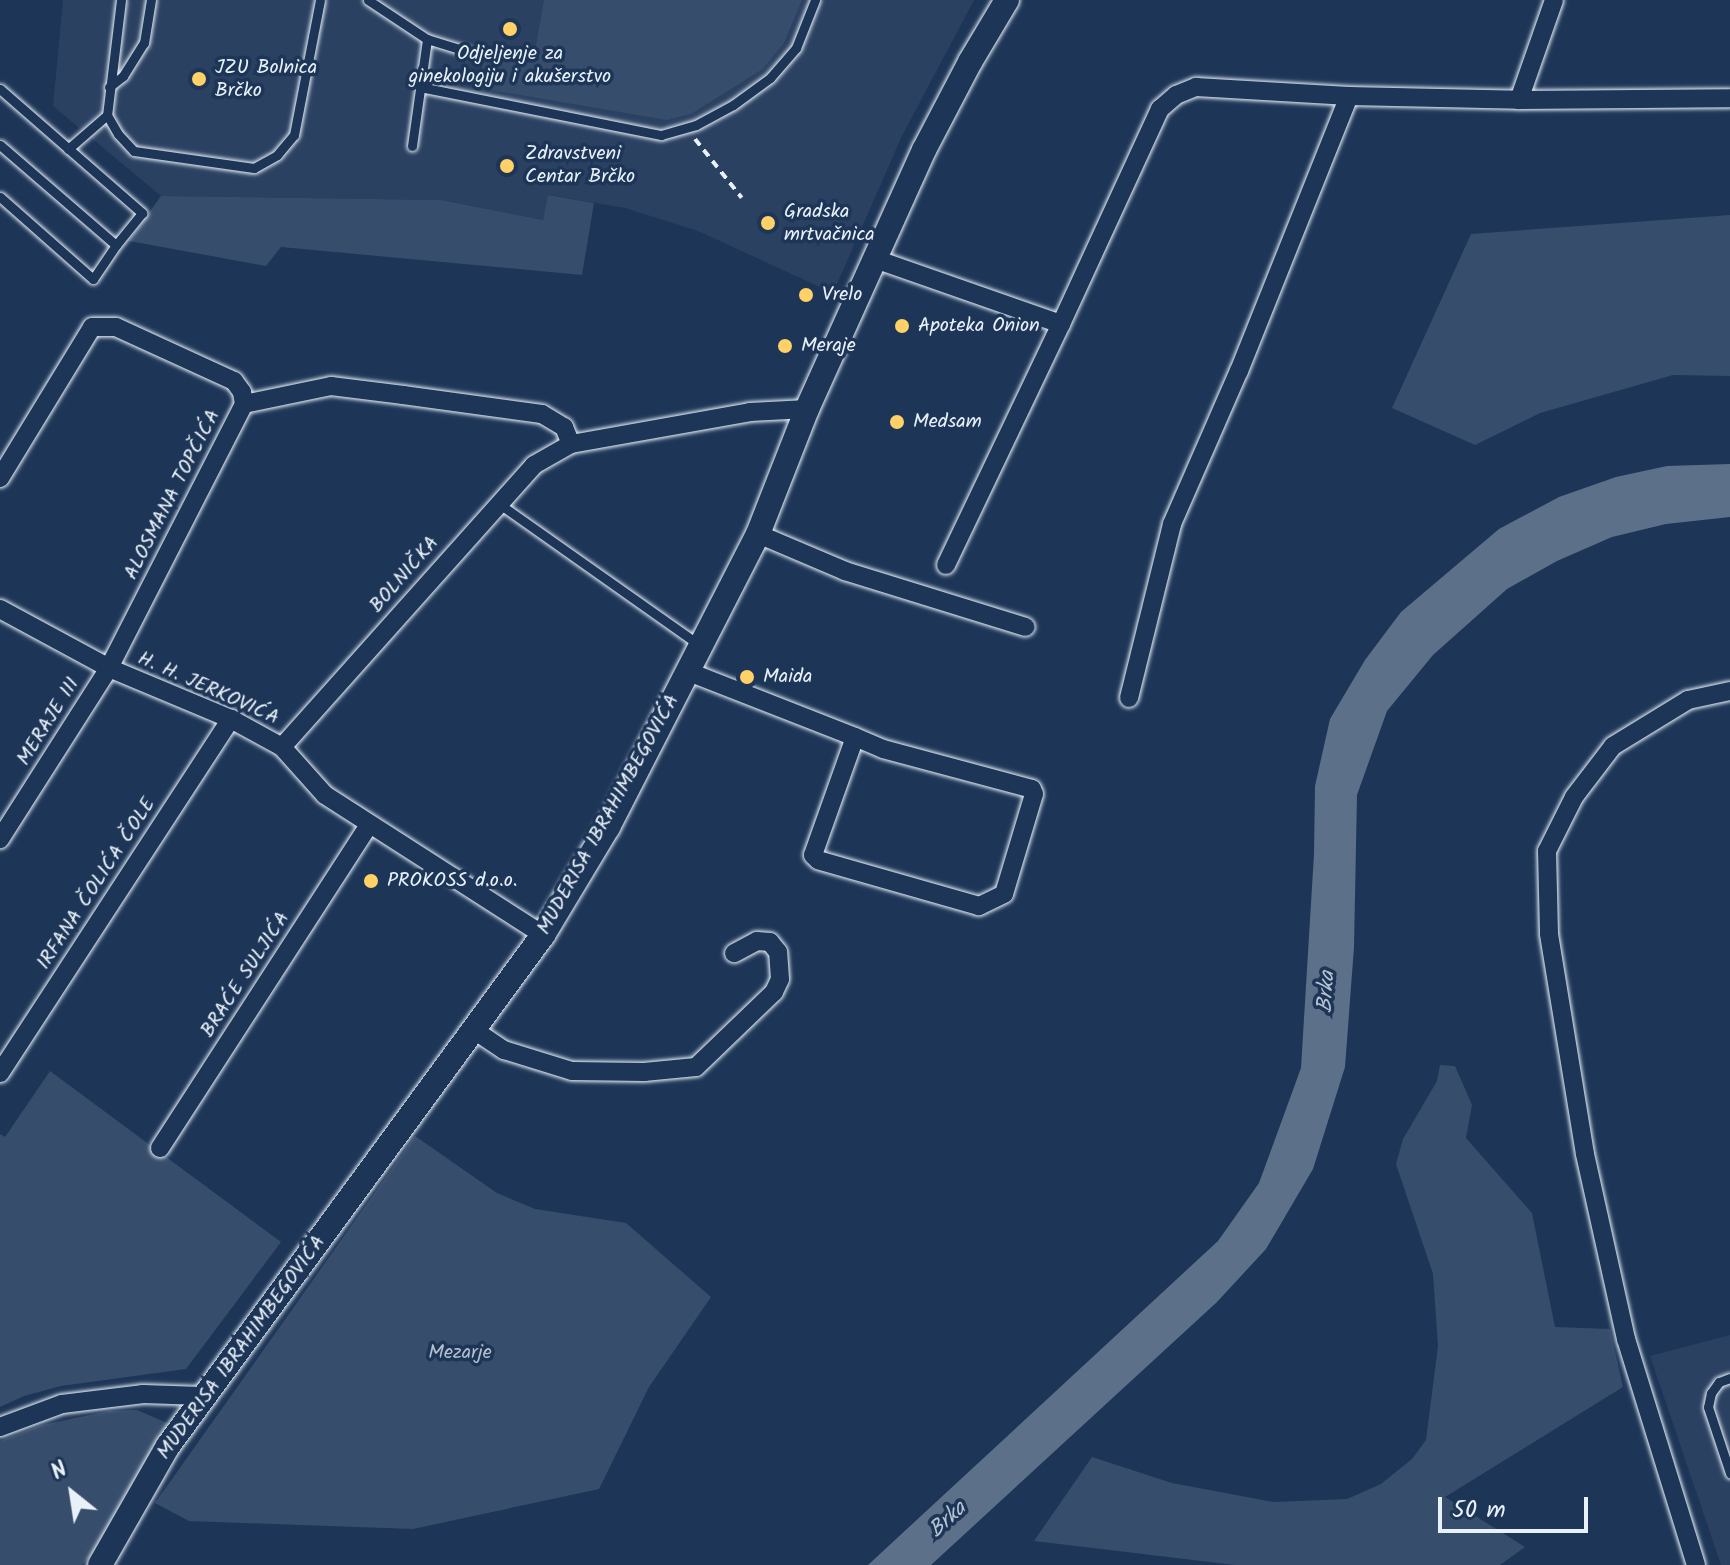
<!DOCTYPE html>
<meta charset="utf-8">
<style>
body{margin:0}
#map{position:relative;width:1730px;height:1565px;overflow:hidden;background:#1d3557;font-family:Kalam,sans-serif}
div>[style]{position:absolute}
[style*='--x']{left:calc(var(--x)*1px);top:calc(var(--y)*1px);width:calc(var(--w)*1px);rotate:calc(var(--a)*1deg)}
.built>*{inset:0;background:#2a4162}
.green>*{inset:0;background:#374d6c}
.water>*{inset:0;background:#5d7089}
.path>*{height:4px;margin-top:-2px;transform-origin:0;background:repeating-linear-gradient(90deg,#e8f1f8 0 8px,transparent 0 14px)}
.roads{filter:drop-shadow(0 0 2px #e8f1f8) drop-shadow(0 0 2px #e8f1f8)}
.service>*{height:9px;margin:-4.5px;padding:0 4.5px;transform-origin:4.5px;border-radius:4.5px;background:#1d3557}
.minor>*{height:18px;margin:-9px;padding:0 9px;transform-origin:9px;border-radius:9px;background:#1d3557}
.secondary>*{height:24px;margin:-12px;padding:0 12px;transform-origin:12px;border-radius:12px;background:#1d3557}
.dots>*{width:22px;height:22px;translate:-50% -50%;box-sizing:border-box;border:4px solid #1d3557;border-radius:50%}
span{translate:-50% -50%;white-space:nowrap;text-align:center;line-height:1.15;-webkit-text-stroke:7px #1d3557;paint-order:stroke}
.poi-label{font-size:20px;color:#e8f1f8}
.left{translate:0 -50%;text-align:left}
.street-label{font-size:20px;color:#e8f1f8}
.park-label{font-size:20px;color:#b3c0ce}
.water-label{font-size:22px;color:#b7c4d1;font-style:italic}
.north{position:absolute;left:32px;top:1453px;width:80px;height:80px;-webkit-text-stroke:6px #1d3557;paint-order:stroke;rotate:330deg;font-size:22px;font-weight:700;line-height:32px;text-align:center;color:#e8f1f8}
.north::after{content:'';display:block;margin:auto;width:28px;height:36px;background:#e8f1f8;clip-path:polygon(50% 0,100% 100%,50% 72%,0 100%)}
.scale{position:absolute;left:1438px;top:1497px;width:150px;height:36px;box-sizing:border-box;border:4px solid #e8f1f8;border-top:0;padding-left:10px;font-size:24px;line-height:28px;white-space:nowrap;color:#e8f1f8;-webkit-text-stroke:6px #1d3557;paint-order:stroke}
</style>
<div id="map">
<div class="built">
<div style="clip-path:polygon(63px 0,974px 0,902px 136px,833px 293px,698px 231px,625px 208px,549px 195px,543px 220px,441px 200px,161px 196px,53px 106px)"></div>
<div style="clip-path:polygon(1730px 1335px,1730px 1565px,1721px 1565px,1650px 1356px)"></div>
</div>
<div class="green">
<div style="clip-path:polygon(544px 0,802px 0,784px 43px,763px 69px,691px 114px,667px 120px,478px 88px,484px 59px,533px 63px)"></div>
<div style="clip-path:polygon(548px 195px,594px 203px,582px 275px,281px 247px,266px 266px,129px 241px,161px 196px,441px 200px,543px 220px)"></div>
<div style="clip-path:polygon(1730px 215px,1730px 376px,1673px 375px,1540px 413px,1475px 445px,1392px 408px,1471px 234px)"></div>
<div style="clip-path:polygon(1440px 1065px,1455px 1066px,1472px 1105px,1466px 1138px,1532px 1213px,1555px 1327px,1610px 1329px,1623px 1387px,1445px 1497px,1525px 1547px,1500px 1565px,1235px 1565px,1034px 1541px,1092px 1457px,1172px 1483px,1274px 1502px,1347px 1499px,1381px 1484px,1412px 1459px,1426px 1440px,1438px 1346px,1433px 1274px,1396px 1164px,1403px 1139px,1437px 1081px)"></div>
<div style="clip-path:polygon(50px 1071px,281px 1242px,186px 1369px,61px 1386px,24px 1396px,0 1407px,0 1134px,5px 1137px)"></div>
<div style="clip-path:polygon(415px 1136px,497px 1193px,535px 1209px,626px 1223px,711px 1297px,649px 1387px,599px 1489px,413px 1529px,189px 1521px,155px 1503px)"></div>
<div style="clip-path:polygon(137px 1410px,174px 1426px,112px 1529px,82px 1565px,0 1565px,0 1441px,42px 1425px,109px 1411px)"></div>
</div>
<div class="water">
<div style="clip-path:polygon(1730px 464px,1730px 517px,1666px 524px,1612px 537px,1557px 561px,1507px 589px,1433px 655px,1387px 711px,1357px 795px,1354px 947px,1345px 1067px,1313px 1169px,1266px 1249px,1217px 1302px,931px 1565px,868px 1565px,1218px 1241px,1259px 1183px,1301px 1068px,1314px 854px,1315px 786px,1330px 719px,1365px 660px,1401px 612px,1499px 529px,1559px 497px,1616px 477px,1667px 466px)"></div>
</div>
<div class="path">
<div style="--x:695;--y:139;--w:75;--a:51.5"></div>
</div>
<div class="roads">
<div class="service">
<div style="--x:121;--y:0;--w:116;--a:96.9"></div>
<div style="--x:107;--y:115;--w:22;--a:60"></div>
<div style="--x:118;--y:134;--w:23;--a:47"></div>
<div style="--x:134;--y:151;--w:121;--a:8.1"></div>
<div style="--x:254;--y:168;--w:26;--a:-29"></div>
<div style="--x:277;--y:155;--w:26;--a:-50"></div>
<div style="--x:294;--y:135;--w:137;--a:-79.1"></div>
<div style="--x:368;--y:0;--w:71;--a:33.5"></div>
<div style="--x:427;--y:39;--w:44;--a:17.2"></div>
<div style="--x:109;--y:87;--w:18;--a:-38"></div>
<div style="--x:123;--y:76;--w:39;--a:-58"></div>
<div style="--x:144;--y:43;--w:44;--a:-80.8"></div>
<div style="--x:420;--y:87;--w:246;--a:11.3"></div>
<div style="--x:661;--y:135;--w:36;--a:-16"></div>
<div style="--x:696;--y:125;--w:42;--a:-28.4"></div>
<div style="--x:733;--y:105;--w:46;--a:-36.1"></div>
<div style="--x:770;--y:78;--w:40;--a:-49"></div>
<div style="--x:796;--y:48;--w:52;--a:-68.4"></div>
<div style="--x:0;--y:89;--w:189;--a:41.1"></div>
<div style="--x:142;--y:213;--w:41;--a:129.1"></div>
<div style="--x:0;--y:145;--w:153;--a:40.8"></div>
<div style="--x:116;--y:245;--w:41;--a:124.1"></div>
<div style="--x:93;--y:279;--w:124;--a:-138.6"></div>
<div style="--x:412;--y:146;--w:108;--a:-82"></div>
<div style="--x:68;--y:149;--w:52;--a:-41.1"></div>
<div style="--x:498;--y:503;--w:248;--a:35.2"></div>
<div style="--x:1730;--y:1378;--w:12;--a:160"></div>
<div style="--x:1719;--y:1382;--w:14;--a:126"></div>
<div style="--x:1711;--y:1393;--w:14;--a:102"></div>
<div style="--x:1708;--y:1407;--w:70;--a:71.6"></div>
</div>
<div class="minor">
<div style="--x:1519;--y:100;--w:106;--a:-70.7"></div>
<div style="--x:875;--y:259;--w:197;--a:19.3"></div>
<div style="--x:1061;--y:324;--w:237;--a:-65.3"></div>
<div style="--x:1160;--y:109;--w:21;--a:-41"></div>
<div style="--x:1176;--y:95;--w:22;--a:-22"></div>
<div style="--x:1196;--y:87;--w:153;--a:3.4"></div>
<div style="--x:1349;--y:96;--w:170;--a:1.3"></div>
<div style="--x:1519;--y:100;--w:211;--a:-0.5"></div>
<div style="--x:244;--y:404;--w:89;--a:-11.7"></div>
<div style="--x:331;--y:386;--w:73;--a:7.1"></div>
<div style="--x:403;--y:395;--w:140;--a:7.8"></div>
<div style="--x:542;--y:414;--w:26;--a:31"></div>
<div style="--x:564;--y:427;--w:18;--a:68"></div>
<div style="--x:0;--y:478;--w:177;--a:-58.6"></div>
<div style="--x:92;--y:327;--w:24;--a:0"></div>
<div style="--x:116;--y:327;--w:130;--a:24.6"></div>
<div style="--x:234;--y:381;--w:14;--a:54"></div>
<div style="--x:242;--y:392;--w:12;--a:81"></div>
<div style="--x:244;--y:404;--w:297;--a:117.1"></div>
<div style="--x:109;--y:668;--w:203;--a:122.5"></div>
<div style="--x:758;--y:534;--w:95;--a:23"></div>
<div style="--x:845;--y:571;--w:189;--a:17.2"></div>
<div style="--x:946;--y:565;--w:267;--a:-64.5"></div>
<div style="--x:0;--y:609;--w:124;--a:28.4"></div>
<div style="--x:109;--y:668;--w:132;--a:22.7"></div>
<div style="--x:231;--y:719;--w:58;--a:28.8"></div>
<div style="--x:282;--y:747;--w:64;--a:48.1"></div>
<div style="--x:325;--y:795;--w:259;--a:32.7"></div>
<div style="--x:689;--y:672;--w:178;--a:21.4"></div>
<div style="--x:855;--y:737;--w:30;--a:23"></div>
<div style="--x:883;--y:749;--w:154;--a:15"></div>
<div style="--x:1032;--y:789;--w:5;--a:68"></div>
<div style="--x:1034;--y:794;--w:104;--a:106.7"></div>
<div style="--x:1004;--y:894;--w:28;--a:154"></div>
<div style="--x:979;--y:906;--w:167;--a:-164.1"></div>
<div style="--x:818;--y:860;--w:7;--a:-135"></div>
<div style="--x:813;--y:855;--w:125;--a:-70.4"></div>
<div style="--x:1129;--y:698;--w:179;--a:-76.1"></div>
<div style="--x:1172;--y:524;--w:167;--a:-66.4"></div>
<div style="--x:1239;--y:371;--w:296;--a:-68.2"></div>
<div style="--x:282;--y:747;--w:378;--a:-48.2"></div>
<div style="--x:534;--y:465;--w:43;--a:-29.6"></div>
<div style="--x:571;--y:444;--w:182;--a:-10.1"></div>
<div style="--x:750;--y:412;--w:57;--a:-3"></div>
<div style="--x:474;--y:1030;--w:36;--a:34"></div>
<div style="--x:504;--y:1050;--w:71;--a:17.2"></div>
<div style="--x:572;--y:1071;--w:72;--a:0.8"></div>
<div style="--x:644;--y:1072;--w:52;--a:-5.5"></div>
<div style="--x:696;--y:1067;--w:108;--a:-43.9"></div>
<div style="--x:774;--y:992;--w:14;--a:-65"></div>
<div style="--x:780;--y:979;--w:27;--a:-94"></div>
<div style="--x:778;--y:952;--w:13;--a:-129"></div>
<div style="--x:770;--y:942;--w:13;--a:-176"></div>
<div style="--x:757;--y:941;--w:26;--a:152"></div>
<div style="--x:0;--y:1073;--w:423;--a:-56.9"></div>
<div style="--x:160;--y:1148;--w:383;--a:-57.1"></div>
<div style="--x:0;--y:1427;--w:66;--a:-20.4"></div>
<div style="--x:62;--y:1404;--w:82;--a:-7"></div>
<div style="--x:143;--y:1394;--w:59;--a:1.9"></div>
<div style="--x:1696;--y:1565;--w:237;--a:-107.2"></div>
<div style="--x:1626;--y:1339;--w:189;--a:-102.5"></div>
<div style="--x:1585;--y:1154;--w:224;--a:-99.3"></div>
<div style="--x:1549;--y:933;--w:82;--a:-91.4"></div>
<div style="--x:1547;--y:851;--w:60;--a:-63.4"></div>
<div style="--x:1574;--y:797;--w:64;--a:-52.6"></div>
<div style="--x:1613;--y:746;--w:88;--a:-31.5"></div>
<div style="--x:1688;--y:700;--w:43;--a:-12.1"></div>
</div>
<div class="secondary">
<div style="--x:100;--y:1565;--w:137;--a:-60.3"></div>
<div style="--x:168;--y:1446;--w:634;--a:-53.73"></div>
<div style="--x:543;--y:935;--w:126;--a:-59"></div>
<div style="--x:608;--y:827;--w:329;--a:-62.9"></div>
<div style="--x:758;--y:534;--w:134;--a:-68.6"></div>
<div style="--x:807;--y:409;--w:284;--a:-65.7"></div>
<div style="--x:924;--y:150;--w:99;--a:-62.4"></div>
<div style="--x:970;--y:62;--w:72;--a:-59.2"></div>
</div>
</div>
<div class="dots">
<div style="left:510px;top:29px;background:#ffd166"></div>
<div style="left:199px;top:79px;background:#ffd166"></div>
<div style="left:507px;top:166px;background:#ffd166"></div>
<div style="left:768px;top:223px;background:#ffd166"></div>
<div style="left:806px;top:295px;background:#ffd166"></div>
<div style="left:902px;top:326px;background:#ffd166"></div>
<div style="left:785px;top:346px;background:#ffd166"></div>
<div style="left:897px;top:422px;background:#ffd166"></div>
<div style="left:747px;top:677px;background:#ffd166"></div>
<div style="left:371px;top:881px;background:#ffd166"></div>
</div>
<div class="poi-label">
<span style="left:510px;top:66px">Odjeljenje za<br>ginekologiju i akušerstvo</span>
<span class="left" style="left:215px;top:80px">JZU Bolnica<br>Brčko</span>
<span class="left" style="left:525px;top:166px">Zdravstveni<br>Centar Brčko</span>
<span class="left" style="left:784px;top:224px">Gradska<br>mrtvačnica</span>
<span class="left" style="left:822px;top:295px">Vrelo</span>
<span class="left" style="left:918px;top:326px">Apoteka Onion</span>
<span class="left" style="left:801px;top:346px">Meraje</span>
<span class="left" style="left:913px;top:422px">Medsam</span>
<span class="left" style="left:763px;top:677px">Maida</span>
<span class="left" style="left:387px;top:881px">PROKOSS d.o.o.</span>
</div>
<div class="street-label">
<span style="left:173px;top:495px;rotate:-63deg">ALOSMANA TOPČIĆA</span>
<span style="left:405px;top:575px;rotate:-49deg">BOLNIČKA</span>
<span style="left:208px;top:689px;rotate:24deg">H. H. JERKOVIĆA</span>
<span style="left:49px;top:722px;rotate:-58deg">MERAJE III</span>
<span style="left:609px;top:815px;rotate:-61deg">MUDERISA IBRAHIMBEGOVIĆA</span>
<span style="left:97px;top:884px;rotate:-57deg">IRFANA ČOLIĆA ČOLE</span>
<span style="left:246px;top:975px;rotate:-57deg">BRAĆE SULJIĆA</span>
<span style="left:242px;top:1348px;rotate:-54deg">MUDERISA IBRAHIMBEGOVIĆA</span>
</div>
<div class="park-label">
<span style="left:460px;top:1353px">Mezarje</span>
</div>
<div class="water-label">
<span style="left:1327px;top:992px;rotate:-86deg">Brka</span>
<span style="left:948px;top:1520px;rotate:-43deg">Brka</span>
</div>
<div class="north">N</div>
<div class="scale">50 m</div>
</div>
